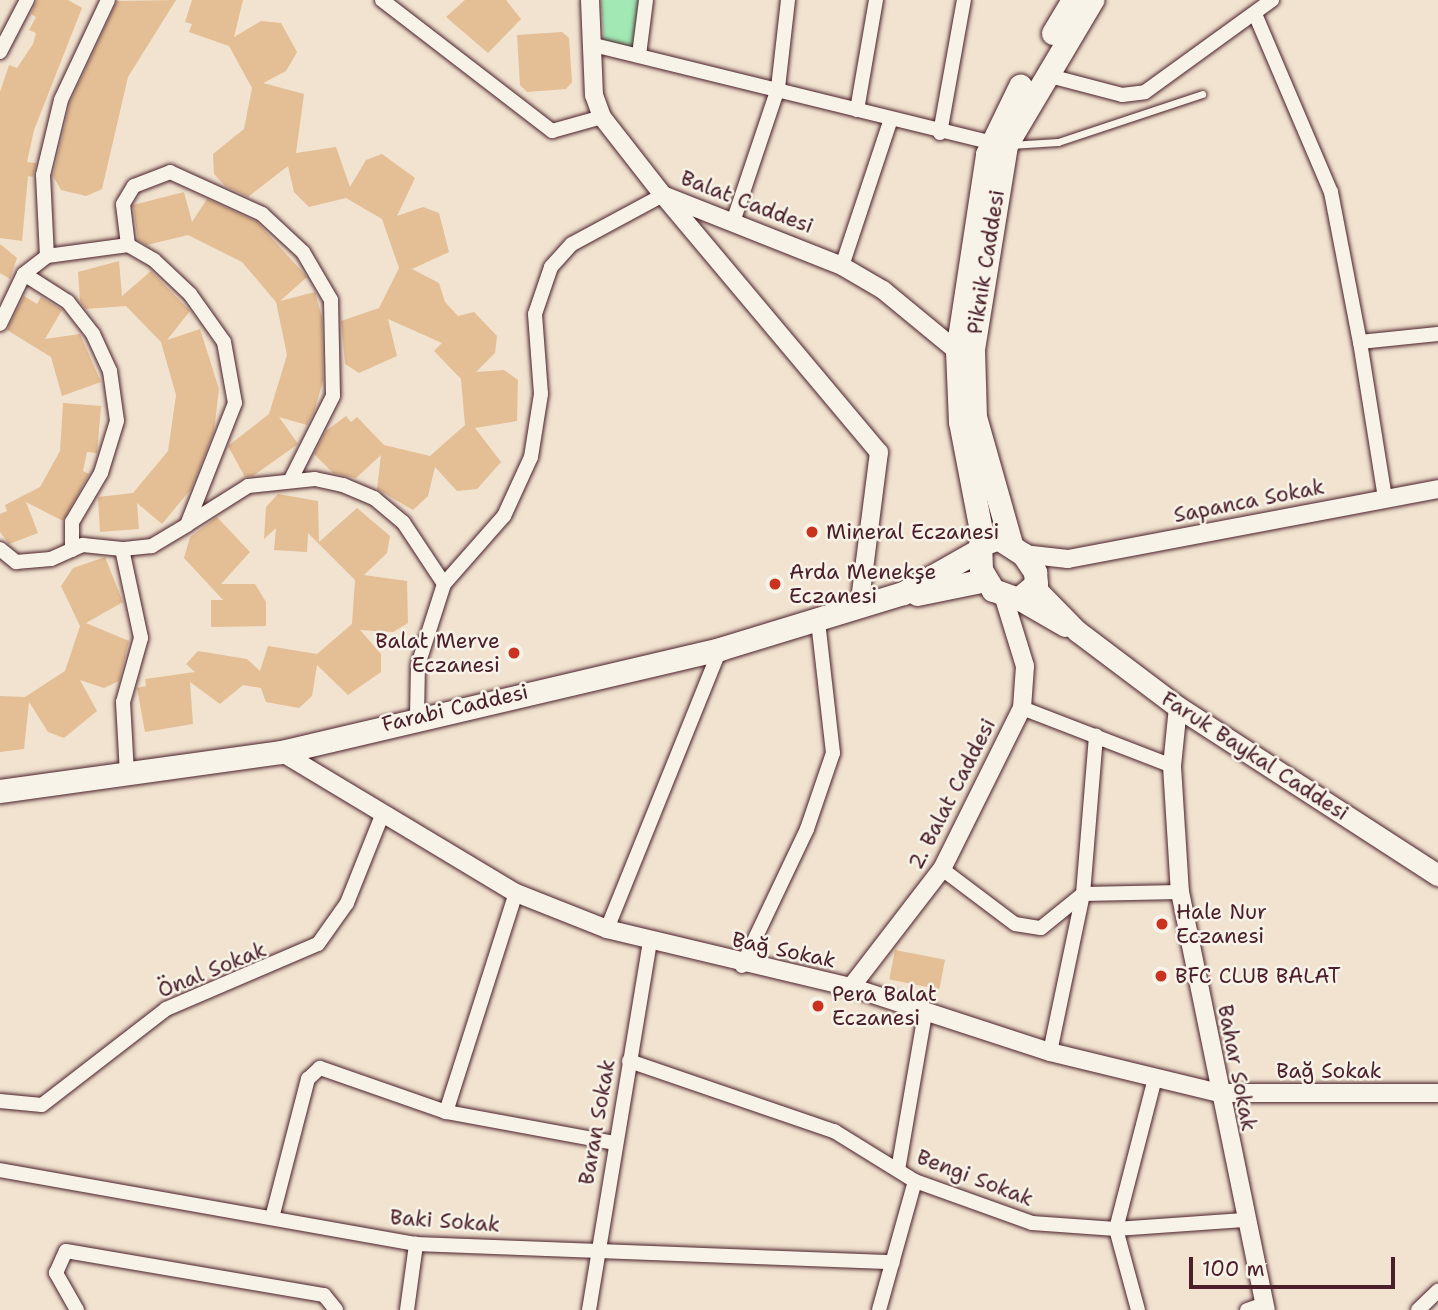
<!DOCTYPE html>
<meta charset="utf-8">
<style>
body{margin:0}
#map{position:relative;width:1438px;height:1310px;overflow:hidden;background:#f1e3cf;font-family:"Shantell Sans",sans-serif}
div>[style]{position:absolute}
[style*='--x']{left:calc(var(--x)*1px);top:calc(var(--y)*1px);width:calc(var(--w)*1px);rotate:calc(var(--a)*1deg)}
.green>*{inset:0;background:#a2e8b5}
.building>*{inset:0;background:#e4be94;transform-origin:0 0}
.roads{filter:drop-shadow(0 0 2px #4a1f2b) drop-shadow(0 0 2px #4a1f2b)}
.service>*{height:7px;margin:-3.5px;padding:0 3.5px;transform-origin:3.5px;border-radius:3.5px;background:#f7f3e8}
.minor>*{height:14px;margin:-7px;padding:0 7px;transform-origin:7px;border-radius:7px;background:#f7f3e8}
.tertiary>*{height:18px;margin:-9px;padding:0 9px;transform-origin:9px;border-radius:9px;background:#f7f3e8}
.secondary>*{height:21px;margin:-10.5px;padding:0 10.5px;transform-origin:10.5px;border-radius:10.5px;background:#f7f3e8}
.primary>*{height:23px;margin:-11.5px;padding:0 11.5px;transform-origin:11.5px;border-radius:11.5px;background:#f7f3e8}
.dots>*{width:19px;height:19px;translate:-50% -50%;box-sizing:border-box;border:4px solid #f7f3e8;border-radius:50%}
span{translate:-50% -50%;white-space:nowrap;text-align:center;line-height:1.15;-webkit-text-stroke:5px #f7f3e8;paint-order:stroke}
.street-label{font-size:21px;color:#4a1f2b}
.poi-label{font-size:21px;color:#4a1f2b}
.left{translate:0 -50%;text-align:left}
.right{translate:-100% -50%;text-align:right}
.scale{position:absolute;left:1189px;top:1257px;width:206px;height:32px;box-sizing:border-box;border:4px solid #4a1f2b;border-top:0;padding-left:9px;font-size:21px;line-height:24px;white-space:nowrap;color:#4a1f2b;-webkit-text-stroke:5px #f7f3e8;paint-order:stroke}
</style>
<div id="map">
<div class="green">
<div style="clip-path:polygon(601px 0,643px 0,636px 50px,604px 41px)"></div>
</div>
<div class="building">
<div style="clip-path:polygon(37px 0,68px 0,82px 8px,34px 130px,27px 162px,36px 163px,33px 177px,28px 176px,22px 241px,0 238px,0 92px,9px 65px,17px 68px,33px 44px,36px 33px,29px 30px,36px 17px,31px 14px)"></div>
<div style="clip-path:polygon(176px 0,128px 77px,102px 189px,86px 196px,61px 190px,53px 176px,70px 103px,117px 1px)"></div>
<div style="clip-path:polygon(192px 0,243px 0,234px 37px,261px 21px,281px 23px,297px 52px,286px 71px,263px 83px,304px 94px,296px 153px,336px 147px,350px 187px,366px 160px,382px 154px,415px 178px,397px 216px,423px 207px,439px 213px,449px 252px,412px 269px,439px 283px,445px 302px,458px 316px,474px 312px,497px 336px,495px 353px,476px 372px,504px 370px,518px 380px,517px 421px,475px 428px,501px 462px,477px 489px,457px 491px,435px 467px,428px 496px,413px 510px,377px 489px,381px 455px,356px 478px,333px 473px,314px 454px,326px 431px,346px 416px,351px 422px,357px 417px,384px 445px,430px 456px,465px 425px,461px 379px,434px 351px,442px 343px,388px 319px,397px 356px,359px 373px,345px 364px,341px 321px,379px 308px,399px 268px,382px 219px,346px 198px,309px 207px,294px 192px,288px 166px,248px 197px,225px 186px,214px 174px,213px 154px,244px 129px,252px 88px,229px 46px,189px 32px,192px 24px,185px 22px)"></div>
<div style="clip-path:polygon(465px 0,506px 0,521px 19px,488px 53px,446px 17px)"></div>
<div style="clip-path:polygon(562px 32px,569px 38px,572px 82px,566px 89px,527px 92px,520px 85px,517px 35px)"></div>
<div style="clip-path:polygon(184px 192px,192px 222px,207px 199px,257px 222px,307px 277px,280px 301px,315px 292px,322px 318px,323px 381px,314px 412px,307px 425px,279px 417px,298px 444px,253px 476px,245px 477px,228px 446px,269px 414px,287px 355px,276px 302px,242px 262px,188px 235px,147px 245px,138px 240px,133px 205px)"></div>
<div style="clip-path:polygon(0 244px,17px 258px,10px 279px,0 273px)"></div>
<div style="clip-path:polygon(119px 261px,122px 296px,151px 271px,190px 311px,167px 340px,200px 329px,219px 389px,214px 431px,191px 489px,162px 524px,137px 503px,139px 529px,100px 532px,98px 497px,133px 493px,168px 451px,176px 395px,161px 342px,126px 306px,86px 309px,80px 301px,78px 272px)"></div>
<div style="clip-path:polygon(24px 296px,37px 304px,41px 297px,62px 310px,45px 339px,80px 334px,101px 382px,62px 396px,51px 357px,7px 330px)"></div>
<div style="clip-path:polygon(63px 403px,101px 406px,97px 453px,87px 452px,83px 471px,89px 474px,63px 521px,26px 502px,38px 533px,9px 544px,0 532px,0 514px,7px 511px,5px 505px,40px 487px,60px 451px)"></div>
<div style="clip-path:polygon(278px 494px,318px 501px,319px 542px,357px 508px,390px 536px,387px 553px,364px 575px,407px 581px,408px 623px,393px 632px,360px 630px,381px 654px,381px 672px,348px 695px,317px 665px,312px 696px,299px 708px,266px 702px,261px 688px,243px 685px,220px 704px,190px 682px,193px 724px,145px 732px,137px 688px,146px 686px,145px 679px,195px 672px,186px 664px,198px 651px,247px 659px,260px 671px,268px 646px,317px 654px,352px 624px,355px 580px,308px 533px,307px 552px,274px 550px,276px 528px,264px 539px,266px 507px)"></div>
<div style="clip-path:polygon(217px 517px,250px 552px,221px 584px,255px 584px,266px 602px,266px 626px,211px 627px,211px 600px,223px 600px,184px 558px,190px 537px)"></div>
<div style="clip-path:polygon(105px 557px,123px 602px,86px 623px,129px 641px,119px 681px,104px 688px,80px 680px,97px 711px,64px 738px,48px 732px,29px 702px,24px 749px,0 752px,0 696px,25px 697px,65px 671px,80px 626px,61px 586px,73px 568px)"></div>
<div style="left:895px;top:950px;width:51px;height:30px;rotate:11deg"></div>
</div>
<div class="roads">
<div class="service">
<div style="--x:1010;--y:145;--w:48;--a:-3.6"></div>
<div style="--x:1058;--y:142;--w:152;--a:-18.4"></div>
</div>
<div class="minor">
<div style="--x:108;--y:0;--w:110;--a:115.2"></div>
<div style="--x:61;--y:100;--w:77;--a:103.5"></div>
<div style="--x:43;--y:175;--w:81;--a:87.2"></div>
<div style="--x:47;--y:256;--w:82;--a:-7.7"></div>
<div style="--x:128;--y:245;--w:30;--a:30"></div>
<div style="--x:154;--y:260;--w:50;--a:43.4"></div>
<div style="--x:190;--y:294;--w:59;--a:54.7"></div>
<div style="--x:224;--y:342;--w:62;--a:79.8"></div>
<div style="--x:235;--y:403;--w:131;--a:111.5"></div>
<div style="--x:187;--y:525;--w:41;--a:149"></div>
<div style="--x:152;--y:546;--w:30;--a:174"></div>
<div style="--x:122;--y:549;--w:91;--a:77.9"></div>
<div style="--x:141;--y:638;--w:66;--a:105.7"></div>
<div style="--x:123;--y:702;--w:71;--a:86.8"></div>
<div style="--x:382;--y:0;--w:215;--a:37.6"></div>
<div style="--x:552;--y:131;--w:52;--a:-15.6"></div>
<div style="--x:1255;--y:14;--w:194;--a:66.9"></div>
<div style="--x:1331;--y:192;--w:153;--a:79.1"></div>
<div style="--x:1360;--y:342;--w:78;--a:-5.9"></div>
<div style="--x:594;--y:45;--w:408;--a:13.8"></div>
<div style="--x:0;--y:52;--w:59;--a:-62.6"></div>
<div style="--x:639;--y:55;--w:55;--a:-82.7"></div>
<div style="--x:1046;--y:75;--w:79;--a:14.7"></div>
<div style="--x:1122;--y:95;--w:23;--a:-7"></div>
<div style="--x:1145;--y:92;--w:157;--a:-35.9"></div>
<div style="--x:857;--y:110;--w:112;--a:-80.2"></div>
<div style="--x:940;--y:133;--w:135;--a:-79.8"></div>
<div style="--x:734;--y:219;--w:138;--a:-71.4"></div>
<div style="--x:778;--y:88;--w:89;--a:-83.5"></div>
<div style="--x:128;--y:245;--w:41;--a:-97"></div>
<div style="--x:123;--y:204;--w:21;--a:-59"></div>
<div style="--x:134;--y:186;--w:39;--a:-21"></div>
<div style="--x:170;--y:172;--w:101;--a:24.5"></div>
<div style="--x:262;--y:214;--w:56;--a:42.8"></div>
<div style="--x:303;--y:252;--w:56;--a:59.7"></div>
<div style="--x:331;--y:300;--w:96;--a:88.8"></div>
<div style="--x:333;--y:396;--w:95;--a:116.8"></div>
<div style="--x:842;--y:266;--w:155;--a:-71.6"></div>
<div style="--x:24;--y:274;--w:52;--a:32.5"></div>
<div style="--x:68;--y:302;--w:41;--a:52"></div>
<div style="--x:93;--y:334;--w:41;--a:65.3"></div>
<div style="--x:110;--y:371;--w:50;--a:82"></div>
<div style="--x:117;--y:421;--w:54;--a:107.1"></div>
<div style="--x:101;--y:473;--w:57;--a:120.6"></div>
<div style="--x:72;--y:522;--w:28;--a:90"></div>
<div style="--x:0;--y:324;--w:55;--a:-64.4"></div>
<div style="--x:24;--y:274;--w:29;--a:-38"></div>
<div style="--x:1360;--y:342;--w:158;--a:80.9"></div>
<div style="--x:188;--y:524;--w:71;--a:-32.3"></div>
<div style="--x:248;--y:486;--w:67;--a:-6"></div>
<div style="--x:315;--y:479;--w:29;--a:12"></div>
<div style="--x:343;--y:485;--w:34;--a:23"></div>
<div style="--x:374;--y:498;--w:38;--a:40"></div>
<div style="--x:403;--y:522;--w:74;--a:56.5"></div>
<div style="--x:0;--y:549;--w:21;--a:39"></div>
<div style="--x:16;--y:562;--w:35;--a:-5"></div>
<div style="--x:51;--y:559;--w:35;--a:-24"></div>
<div style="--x:83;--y:545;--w:39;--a:6"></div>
<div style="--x:1022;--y:708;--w:161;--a:21.1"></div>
<div style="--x:417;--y:716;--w:51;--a:-88.9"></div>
<div style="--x:418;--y:665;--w:85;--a:-72.2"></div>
<div style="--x:444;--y:584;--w:91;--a:-48.6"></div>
<div style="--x:504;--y:516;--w:65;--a:-65.4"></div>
<div style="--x:531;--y:457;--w:64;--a:-81"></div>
<div style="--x:541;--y:394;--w:80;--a:-94.3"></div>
<div style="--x:535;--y:314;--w:50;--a:-71.2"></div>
<div style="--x:551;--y:267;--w:31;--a:-48"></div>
<div style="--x:572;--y:244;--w:103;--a:-28.3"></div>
<div style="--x:942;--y:869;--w:91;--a:37"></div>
<div style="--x:1015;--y:924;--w:26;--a:9"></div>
<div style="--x:1041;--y:928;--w:54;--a:-39"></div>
<div style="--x:1083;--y:894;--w:97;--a:-1.2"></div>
<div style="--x:607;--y:929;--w:302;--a:-68"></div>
<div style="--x:742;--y:966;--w:152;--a:-64.6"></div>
<div style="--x:807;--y:829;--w:80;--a:-71.1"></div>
<div style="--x:833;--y:753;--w:133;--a:-96.5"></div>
<div style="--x:1050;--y:1052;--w:161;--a:-78.2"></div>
<div style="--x:1083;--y:894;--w:159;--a:-85.3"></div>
<div style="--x:629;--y:1061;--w:217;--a:18.9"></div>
<div style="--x:834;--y:1131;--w:95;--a:31.7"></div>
<div style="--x:915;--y:1181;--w:124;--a:19.7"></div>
<div style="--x:1032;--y:1223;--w:84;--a:4.1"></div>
<div style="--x:1116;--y:1229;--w:128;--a:-4"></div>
<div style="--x:0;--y:1101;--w:42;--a:5.4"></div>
<div style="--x:42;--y:1105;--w:157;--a:-37.7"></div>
<div style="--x:166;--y:1009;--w:165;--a:-23.2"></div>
<div style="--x:318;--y:944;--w:50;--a:-54.7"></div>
<div style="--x:347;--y:903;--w:97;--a:-68.2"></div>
<div style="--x:446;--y:1112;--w:230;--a:-72.3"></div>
<div style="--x:0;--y:1170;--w:423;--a:10.1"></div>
<div style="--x:416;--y:1244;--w:477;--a:2.2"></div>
<div style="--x:898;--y:1170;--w:159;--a:-80.2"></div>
<div style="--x:272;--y:1218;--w:144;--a:-75.5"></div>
<div style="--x:308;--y:1079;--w:16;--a:-43"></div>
<div style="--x:320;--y:1068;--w:133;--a:19.2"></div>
<div style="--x:446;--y:1112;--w:172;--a:10.4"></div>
<div style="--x:77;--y:1310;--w:43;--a:-119.6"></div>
<div style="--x:56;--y:1273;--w:24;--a:-66"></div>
<div style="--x:66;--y:1251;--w:262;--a:9.7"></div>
<div style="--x:324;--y:1295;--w:19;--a:51"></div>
<div style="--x:407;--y:1310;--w:67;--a:-82.2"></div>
<div style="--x:589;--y:1310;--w:374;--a:-80.6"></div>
<div style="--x:879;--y:1310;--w:134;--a:-74.4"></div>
<div style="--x:1138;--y:1310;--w:84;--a:-105.2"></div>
<div style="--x:1116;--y:1229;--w:156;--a:-75.5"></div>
<div style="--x:1247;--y:1310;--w:18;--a:-19"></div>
<div style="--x:1418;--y:1310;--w:28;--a:-44"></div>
</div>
<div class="tertiary">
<div style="--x:590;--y:0;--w:95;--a:87.6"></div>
<div style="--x:594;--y:95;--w:23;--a:70"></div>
<div style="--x:602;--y:117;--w:99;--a:52"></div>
<div style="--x:663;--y:195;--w:193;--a:21.6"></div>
<div style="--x:842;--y:266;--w:48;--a:30.3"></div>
<div style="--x:883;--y:290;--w:96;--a:39.5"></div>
<div style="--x:663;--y:195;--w:336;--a:50"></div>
<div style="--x:879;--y:452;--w:157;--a:97.3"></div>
<div style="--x:1023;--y:554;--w:45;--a:6.3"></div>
<div style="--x:1068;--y:559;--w:377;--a:-10.7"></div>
<div style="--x:1178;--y:707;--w:59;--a:95.8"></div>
<div style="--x:1172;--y:766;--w:126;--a:86.4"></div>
<div style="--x:1180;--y:892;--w:427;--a:78.4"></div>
<div style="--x:281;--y:752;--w:274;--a:31"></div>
<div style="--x:516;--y:893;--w:98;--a:21.6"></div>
<div style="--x:607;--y:929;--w:251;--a:13.4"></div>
<div style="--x:851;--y:987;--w:209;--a:18.1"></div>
<div style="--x:1050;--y:1052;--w:174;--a:13.6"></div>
<div style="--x:1219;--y:1093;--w:219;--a:0"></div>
<div style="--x:851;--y:987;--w:149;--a:-52.4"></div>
<div style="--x:942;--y:869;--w:180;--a:-63.6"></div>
<div style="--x:1022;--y:708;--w:42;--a:-85.9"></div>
<div style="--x:1025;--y:666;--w:71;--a:-107.2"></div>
</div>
<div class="secondary">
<div style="--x:1034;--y:587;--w:62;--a:45.7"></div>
<div style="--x:1077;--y:631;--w:126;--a:37"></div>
<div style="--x:1178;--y:707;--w:310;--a:32.9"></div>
<div style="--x:1018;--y:599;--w:54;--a:29.9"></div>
</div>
<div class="primary">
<div style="--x:1053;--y:33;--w:39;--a:-59"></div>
<div style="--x:998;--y:538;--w:30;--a:33"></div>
<div style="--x:1023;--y:554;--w:22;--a:56"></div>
<div style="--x:1035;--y:572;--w:12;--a:85"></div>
<div style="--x:1036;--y:584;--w:23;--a:140"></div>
<div style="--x:1018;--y:599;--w:27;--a:-160"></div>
<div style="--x:993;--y:590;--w:23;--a:-121"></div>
<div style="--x:981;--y:570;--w:25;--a:-92"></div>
<div style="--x:980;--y:545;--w:19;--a:-21"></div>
<div style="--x:983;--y:541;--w:121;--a:-100.9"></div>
<div style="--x:960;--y:422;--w:71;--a:-92.4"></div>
<div style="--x:957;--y:351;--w:199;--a:-81.3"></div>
<div style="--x:987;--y:154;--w:76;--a:-64.1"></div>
<div style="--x:1011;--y:544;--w:132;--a:-105.8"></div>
<div style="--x:975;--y:417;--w:68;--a:-91.7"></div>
<div style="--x:973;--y:349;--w:207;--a:-80.8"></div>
<div style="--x:1006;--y:145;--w:169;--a:-59.3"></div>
<div style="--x:917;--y:594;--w:69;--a:-11.6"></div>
<div style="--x:0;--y:791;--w:284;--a:-7.9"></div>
<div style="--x:281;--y:752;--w:451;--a:-13.2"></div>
<div style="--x:720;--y:649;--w:191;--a:-17"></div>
<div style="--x:903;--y:593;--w:87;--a:-29.5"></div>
</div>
</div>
<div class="dots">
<div style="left:812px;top:532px;background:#c8321e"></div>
<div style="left:775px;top:584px;background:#c8321e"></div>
<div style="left:514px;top:653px;background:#c8321e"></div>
<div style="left:1162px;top:924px;background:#c8321e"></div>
<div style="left:1161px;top:976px;background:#c8321e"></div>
<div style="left:818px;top:1006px;background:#c8321e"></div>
</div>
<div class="street-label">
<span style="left:747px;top:202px;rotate:21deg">Balat Caddesi</span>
<span style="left:986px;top:262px;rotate:-81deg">Piknik Caddesi</span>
<span style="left:1249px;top:501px;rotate:-11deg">Sapanca Sokak</span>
<span style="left:455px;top:708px;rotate:-13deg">Farabi Caddesi</span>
<span style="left:1255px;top:756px;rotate:33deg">Faruk Baykal Caddesi</span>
<span style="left:952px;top:794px;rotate:-63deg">2. Balat Caddesi</span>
<span style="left:784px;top:950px;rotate:12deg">Bağ Sokak</span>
<span style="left:212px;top:970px;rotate:-22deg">Önal Sokak</span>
<span style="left:1237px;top:1068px;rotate:79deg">Bahar Sokak</span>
<span style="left:1329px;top:1071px">Bağ Sokak</span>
<span style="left:597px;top:1122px;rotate:-80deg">Baran Sokak</span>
<span style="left:975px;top:1178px;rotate:21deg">Bengi Sokak</span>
<span style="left:445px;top:1221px;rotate:4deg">Baki Sokak</span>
</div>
<div class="poi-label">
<span class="left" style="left:826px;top:532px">Mineral Eczanesi</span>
<span class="left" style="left:789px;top:584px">Arda Menekşe<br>Eczanesi</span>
<span class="right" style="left:500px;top:653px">Balat Merve<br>Eczanesi</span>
<span class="left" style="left:1176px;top:924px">Hale Nur<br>Eczanesi</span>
<span class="left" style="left:1175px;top:976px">BFC CLUB BALAT</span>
<span class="left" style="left:832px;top:1006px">Pera Balat<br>Eczanesi</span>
</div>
<div class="scale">100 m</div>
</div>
